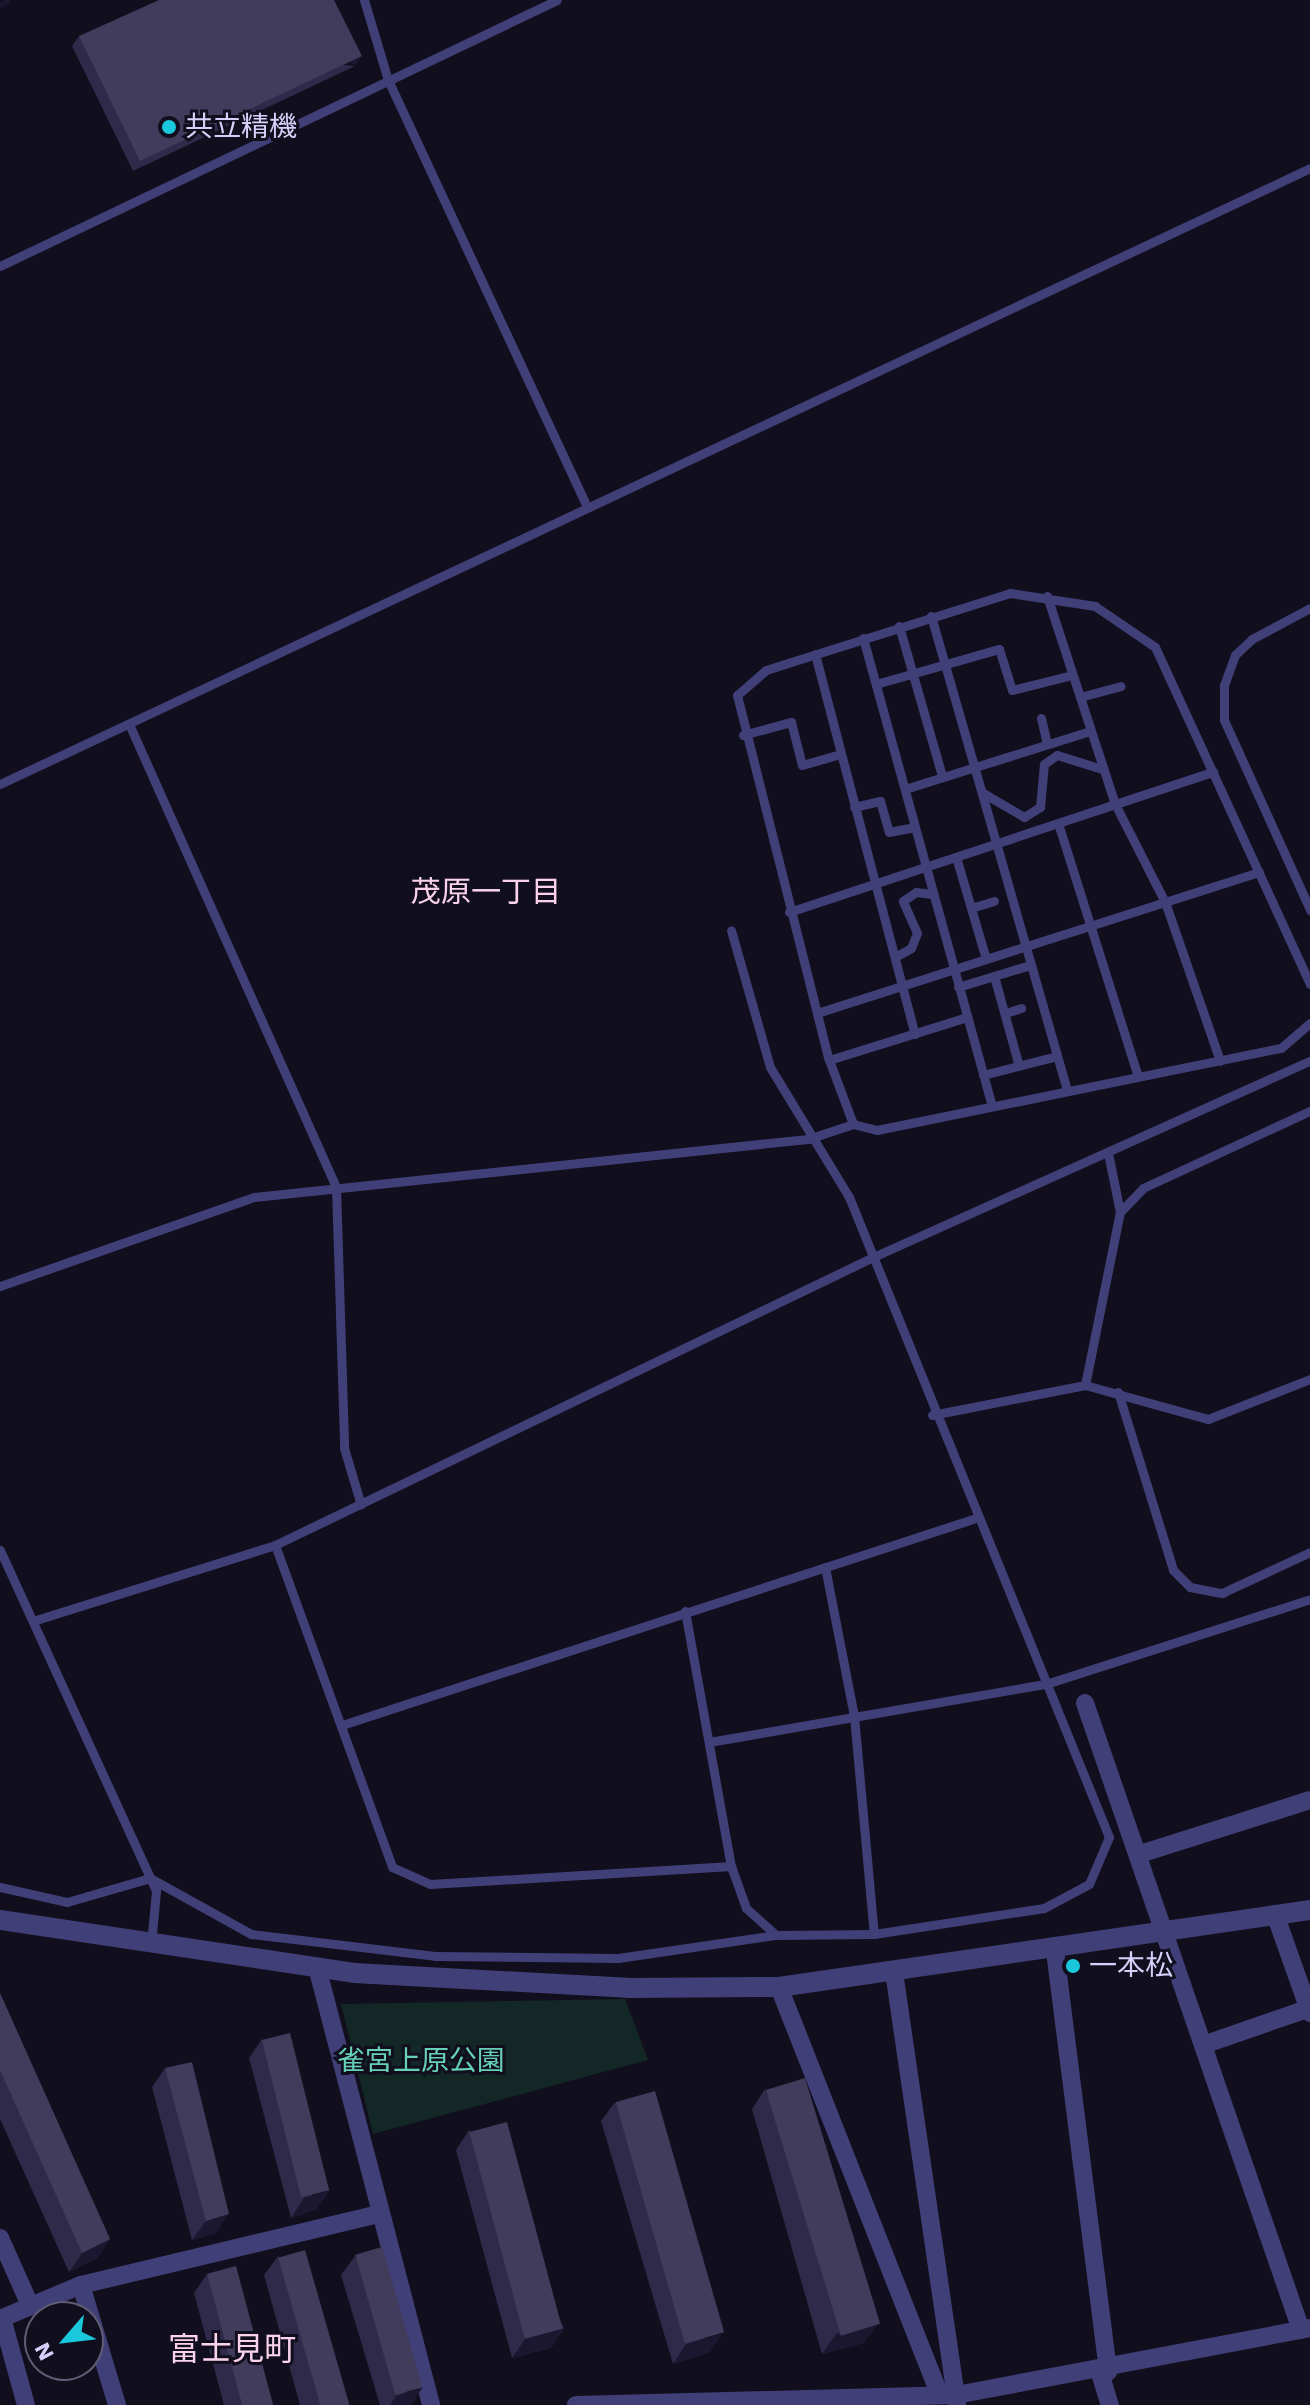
<!DOCTYPE html>
<meta charset="utf-8">
<style>
body{margin:0}
#map{position:relative;width:1310px;height:2405px;overflow:hidden;background:#110e1d;font-family:"Work Sans","Noto Sans JP",sans-serif}
div>[style]{position:absolute}
[style*='--x']{left:calc(var(--x)*1px);top:calc(var(--y)*1px);width:calc(var(--w)*1px);rotate:calc(var(--a)*1deg)}
.green>*{inset:0;background:#122726}
.service>*{height:9px;margin:-4.5px;padding:0 4.5px;transform-origin:4.5px;border-radius:4.5px;background:#413f77}
.minor>*{height:18px;margin:-9px;padding:0 9px;transform-origin:9px;border-radius:9px;background:#413f77}
.tertiary>*{height:20px;margin:-10px;padding:0 10px;transform-origin:10px;border-radius:10px;background:#413f77}
.wall>*{inset:0;background:#2f2a49}
.shaded-wall>*{inset:0;background:#1c1730;transform-origin:0 0}
.building>*{inset:0;background:#413b5c;transform-origin:0 0}
.dots>*{width:22px;height:22px;translate:-50% -50%;box-sizing:border-box;border:4px solid #110e1d;border-radius:50%}
span{translate:-50% -50%;white-space:nowrap;text-align:center;line-height:1.15;-webkit-text-stroke:6px #110e1d;paint-order:stroke}
.poi-label{font-size:28px;color:#d5d0f9}
.left{translate:0 -50%;text-align:left}
.park-label{font-size:28px;color:#66d0b6}
.neighbourhood-label{font-size:30px;color:#fad2eb}
.quarter-label{font-size:32px;color:#fad2eb}
.north{position:absolute;left:24px;top:2301px;width:80px;height:80px;box-sizing:border-box;background:#110e1d;border:2px solid #5f5c75;border-radius:50%;rotate:242deg;font-size:22px;font-weight:700;line-height:32px;text-align:center;color:#d5d0f9}
.north::after{content:'';display:block;margin:auto;width:28px;height:36px;background:#1ac8dc;clip-path:polygon(50% 0,100% 100%,50% 72%,0 100%)}
</style>
<div id="map">
<div class="green">
<div style="clip-path:polygon(625px 1999px,648px 2060px,373px 2134px,341px 2004px)"></div>
</div>
<div class="service">
<div style="--x:364;--y:0;--w:84;--a:73.3"></div>
<div style="--x:388;--y:80;--w:471;--a:65"></div>
<div style="--x:0;--y:266;--w:617;--a:-25.53"></div>
<div style="--x:1047;--y:596;--w:219;--a:71.9"></div>
<div style="--x:1115;--y:804;--w:110;--a:63"></div>
<div style="--x:1165;--y:902;--w:168;--a:70.9"></div>
<div style="--x:1310;--y:608;--w:66;--a:151.9"></div>
<div style="--x:1252;--y:639;--w:23;--a:137"></div>
<div style="--x:1235;--y:655;--w:33;--a:110"></div>
<div style="--x:1224;--y:686;--w:34;--a:90"></div>
<div style="--x:1224;--y:720;--w:209;--a:65.6"></div>
<div style="--x:931;--y:616;--w:494;--a:74"></div>
<div style="--x:899;--y:626;--w:156;--a:74"></div>
<div style="--x:863;--y:638;--w:485;--a:74.6"></div>
<div style="--x:815;--y:654;--w:393;--a:75.3"></div>
<div style="--x:876;--y:684;--w:128;--a:-15.9"></div>
<div style="--x:999;--y:649;--w:43;--a:72.4"></div>
<div style="--x:1012;--y:690;--w:62;--a:-14"></div>
<div style="--x:1080;--y:697;--w:42;--a:-15"></div>
<div style="--x:1041;--y:718;--w:26;--a:77"></div>
<div style="--x:129;--y:724;--w:507;--a:65.91"></div>
<div style="--x:336;--y:1187;--w:261;--a:88.2"></div>
<div style="--x:344;--y:1448;--w:59;--a:73.4"></div>
<div style="--x:743;--y:735;--w:50;--a:-15.2"></div>
<div style="--x:791;--y:722;--w:44;--a:75.7"></div>
<div style="--x:802;--y:765;--w:40;--a:-16"></div>
<div style="--x:0;--y:784;--w:1448;--a:-25.18"></div>
<div style="--x:905;--y:789;--w:194;--a:-17.4"></div>
<div style="--x:983;--y:793;--w:48;--a:30.3"></div>
<div style="--x:1024;--y:817;--w:19;--a:-32"></div>
<div style="--x:1040;--y:807;--w:43;--a:-84.7"></div>
<div style="--x:1044;--y:764;--w:16;--a:-35"></div>
<div style="--x:1057;--y:755;--w:47;--a:17.3"></div>
<div style="--x:854;--y:807;--w:27;--a:-13"></div>
<div style="--x:880;--y:801;--w:32;--a:74"></div>
<div style="--x:889;--y:832;--w:25;--a:-11"></div>
<div style="--x:1058;--y:823;--w:266;--a:72.5"></div>
<div style="--x:956;--y:857;--w:106;--a:73.6"></div>
<div style="--x:971;--y:908;--w:24;--a:-17"></div>
<div style="--x:789;--y:912;--w:447;--a:-18.3"></div>
<div style="--x:895;--y:957;--w:18;--a:-29"></div>
<div style="--x:911;--y:948;--w:16;--a:-68"></div>
<div style="--x:917;--y:933;--w:35;--a:-114"></div>
<div style="--x:903;--y:901;--w:16;--a:-35"></div>
<div style="--x:916;--y:892;--w:16;--a:7"></div>
<div style="--x:994;--y:976;--w:93;--a:74.5"></div>
<div style="--x:1310;--y:984;--w:371;--a:-114.7"></div>
<div style="--x:1155;--y:647;--w:73;--a:-145.7"></div>
<div style="--x:1095;--y:606;--w:86;--a:-171.3"></div>
<div style="--x:1010;--y:593;--w:256;--a:162.5"></div>
<div style="--x:766;--y:670;--w:38;--a:139"></div>
<div style="--x:737;--y:695;--w:376;--a:75.9"></div>
<div style="--x:829;--y:1060;--w:68;--a:69.4"></div>
<div style="--x:853;--y:1124;--w:25;--a:14"></div>
<div style="--x:877;--y:1130;--w:412;--a:-11.5"></div>
<div style="--x:1281;--y:1048;--w:38;--a:-41"></div>
<div style="--x:958;--y:987;--w:75;--a:-17"></div>
<div style="--x:817;--y:1013;--w:464;--a:-17.7"></div>
<div style="--x:1005;--y:1013;--w:17;--a:-17"></div>
<div style="--x:829;--y:1060;--w:145;--a:-17.3"></div>
<div style="--x:983;--y:1075;--w:76;--a:-14.4"></div>
<div style="--x:1108;--y:1153;--w:60;--a:78.5"></div>
<div style="--x:0;--y:1286;--w:269;--a:-19.3"></div>
<div style="--x:254;--y:1197;--w:557;--a:-5.98"></div>
<div style="--x:808;--y:1139;--w:47;--a:-18.4"></div>
<div style="--x:1085;--y:1385;--w:177;--a:-78.6"></div>
<div style="--x:1120;--y:1212;--w:33;--a:-46"></div>
<div style="--x:1143;--y:1188;--w:184;--a:-24.8"></div>
<div style="--x:1118;--y:1392;--w:186;--a:72.8"></div>
<div style="--x:1173;--y:1570;--w:24;--a:45"></div>
<div style="--x:1190;--y:1587;--w:33;--a:11"></div>
<div style="--x:1222;--y:1593;--w:97;--a:-25"></div>
<div style="--x:932;--y:1415;--w:156;--a:-11.1"></div>
<div style="--x:1085;--y:1385;--w:128;--a:15.5"></div>
<div style="--x:1208;--y:1419;--w:110;--a:-21.4"></div>
<div style="--x:275;--y:1545;--w:343;--a:70"></div>
<div style="--x:392;--y:1867;--w:42;--a:24.1"></div>
<div style="--x:430;--y:1884;--w:302;--a:-3.4"></div>
<div style="--x:731;--y:1866;--w:45;--a:70.3"></div>
<div style="--x:746;--y:1908;--w:40;--a:42"></div>
<div style="--x:776;--y:1935;--w:98;--a:-0.6"></div>
<div style="--x:874;--y:1934;--w:172;--a:-8.7"></div>
<div style="--x:1044;--y:1908;--w:51;--a:-28.1"></div>
<div style="--x:1089;--y:1884;--w:51;--a:-66.9"></div>
<div style="--x:1109;--y:1837;--w:691;--a:-112.11"></div>
<div style="--x:849;--y:1197;--w:152;--a:-121.3"></div>
<div style="--x:770;--y:1067;--w:142;--a:-105.9"></div>
<div style="--x:0;--y:1550;--w:375;--a:65.4"></div>
<div style="--x:156;--y:1891;--w:53;--a:95.4"></div>
<div style="--x:825;--y:1567;--w:152;--a:79"></div>
<div style="--x:854;--y:1716;--w:219;--a:84.8"></div>
<div style="--x:685;--y:1611;--w:259;--a:79.8"></div>
<div style="--x:36;--y:1620;--w:250;--a:-17.4"></div>
<div style="--x:275;--y:1545;--w:662;--a:-25.71"></div>
<div style="--x:871;--y:1258;--w:481;--a:-24.2"></div>
<div style="--x:342;--y:1725;--w:667;--a:-18.08"></div>
<div style="--x:709;--y:1742;--w:345;--a:-9.8"></div>
<div style="--x:1049;--y:1683;--w:274;--a:-17.8"></div>
<div style="--x:0;--y:1887;--w:69;--a:12.6"></div>
<div style="--x:67;--y:1902;--w:86;--a:-16.1"></div>
<div style="--x:150;--y:1878;--w:115;--a:29"></div>
<div style="--x:251;--y:1934;--w:185;--a:6.8"></div>
<div style="--x:435;--y:1956;--w:183;--a:0.6"></div>
<div style="--x:618;--y:1958;--w:160;--a:-8.3"></div>
</div>
<div class="minor">
<div style="--x:1085;--y:1703;--w:663;--a:70.99"></div>
<div style="--x:1140;--y:1854;--w:178;--a:-17.6"></div>
<div style="--x:1275;--y:1914;--w:105;--a:70.5"></div>
<div style="--x:1055;--y:1951;--w:424;--a:82.8"></div>
<div style="--x:317;--y:1967;--w:453;--a:75.4"></div>
<div style="--x:894;--y:1972;--w:438;--a:81.7"></div>
<div style="--x:779;--y:1987;--w:436;--a:68.5"></div>
<div style="--x:1206;--y:2044;--w:110;--a:-19.1"></div>
<div style="--x:0;--y:2238;--w:73;--a:65.9"></div>
<div style="--x:81;--y:2285;--w:125;--a:73.3"></div>
<div style="--x:2;--y:2318;--w:90;--a:74.6"></div>
<div style="--x:0;--y:2319;--w:88;--a:-22.8"></div>
<div style="--x:81;--y:2285;--w:305;--a:-13.4"></div>
<div style="--x:1100;--y:2373;--w:34;--a:73"></div>
<div style="--x:576;--y:2405;--w:380;--a:-1.5"></div>
<div style="--x:956;--y:2395;--w:360;--a:-10.7"></div>
</div>
<div class="tertiary">
<div style="--x:0;--y:1920;--w:358;--a:8.5"></div>
<div style="--x:354;--y:1973;--w:274;--a:3.1"></div>
<div style="--x:628;--y:1988;--w:151;--a:-0.4"></div>
<div style="--x:779;--y:1987;--w:537;--a:-8.25"></div>
</div>
<div class="wall">
<div style="clip-path:polygon(79px 36px,355px 66px,133px 171px,72px 46px)"></div>
<div style="clip-path:polygon(0 1993px,110px 2239px,97px 2258px,69px 2272px,0 2119px)"></div>
<div style="clip-path:polygon(262px 2039px,317px 2209px,291px 2218px,249px 2058px)"></div>
<div style="clip-path:polygon(165px 2068px,216px 2233px,192px 2240px,152px 2087px)"></div>
<div style="clip-path:polygon(765px 2089px,864px 2343px,822px 2354px,752px 2109px)"></div>
<div style="clip-path:polygon(615px 2102px,710px 2352px,673px 2364px,601px 2121px)"></div>
<div style="clip-path:polygon(469px 2130px,564px 2328px,551px 2348px,512px 2358px,456px 2150px)"></div>
<div style="clip-path:polygon(278px 2256px,348px 2405px,300px 2405px,264px 2275px)"></div>
<div style="clip-path:polygon(355px 2256px,411px 2405px,380px 2405px,341px 2275px)"></div>
<div style="clip-path:polygon(207px 2274px,272px 2405px,224px 2405px,194px 2293px)"></div>
</div>
<div class="shaded-wall">
<div style="clip-path:polygon(4px 0,11px 0,7px 5px,0 8px,0 2px)"></div>
<div style="left:362px;top:56px;width:12px;height:246px;rotate:125deg"></div>
<div style="clip-path:polygon(330px 2190px,317px 2209px,291px 2218px,304px 2198px)"></div>
<div style="clip-path:polygon(229px 2214px,216px 2233px,192px 2240px,206px 2221px)"></div>
<div style="clip-path:polygon(110px 2239px,97px 2258px,69px 2272px,82px 2253px)"></div>
<div style="clip-path:polygon(878px 2324px,864px 2343px,822px 2354px,836px 2334px)"></div>
<div style="clip-path:polygon(564px 2328px,551px 2348px,512px 2358px,525px 2339px)"></div>
<div style="clip-path:polygon(723px 2333px,710px 2352px,673px 2364px,686px 2344px)"></div>
<div style="clip-path:polygon(423px 2387px,411px 2405px,390px 2405px,396px 2396px)"></div>
</div>
<div class="building">
<div style="clip-path:polygon(159px 0,334px 0,362px 56px,140px 161px,79px 36px)"></div>
<div style="clip-path:polygon(0 1993px,110px 2239px,82px 2253px,0 2070px)"></div>
<div style="left:290px;top:2033px;width:162px;height:29px;rotate:76deg"></div>
<div style="clip-path:polygon(192px 2062px,229px 2214px,206px 2221px,165px 2068px)"></div>
<div style="left:805px;top:2078px;width:257px;height:41px;rotate:73deg"></div>
<div style="left:655px;top:2091px;width:251px;height:41px;rotate:74deg"></div>
<div style="left:507px;top:2122px;width:214px;height:39px;rotate:75deg"></div>
<div style="left:382px;top:2247px;width:146px;height:28px;rotate:74deg"></div>
<div style="left:305px;top:2250px;width:161px;height:28px;rotate:74deg"></div>
<div style="left:236px;top:2266px;width:144px;height:30px;rotate:75deg"></div>
</div>
<div class="dots">
<div style="left:169px;top:127px;background:#1ac8dc"></div>
<div style="left:1073px;top:1966px;background:#1ac8dc"></div>
</div>
<div class="poi-label">
<span class="left" style="left:185px;top:127px">共立精機</span>
<span class="left" style="left:1089px;top:1966px">一本松</span>
</div>
<div class="park-label">
<span style="left:421px;top:2061px">雀宮上原公園</span>
</div>
<div class="neighbourhood-label">
<span style="left:486px;top:892px">茂原一丁目</span>
</div>
<div class="quarter-label">
<span style="left:232px;top:2349px">富士見町</span>
</div>
<div class="north">N</div>
</div>
